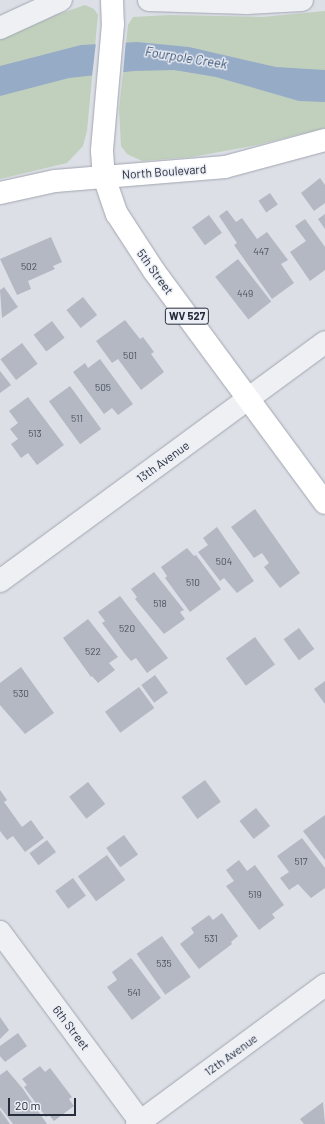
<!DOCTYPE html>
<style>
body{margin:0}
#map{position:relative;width:325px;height:1124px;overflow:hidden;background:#dcdfe6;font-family:Barlow,sans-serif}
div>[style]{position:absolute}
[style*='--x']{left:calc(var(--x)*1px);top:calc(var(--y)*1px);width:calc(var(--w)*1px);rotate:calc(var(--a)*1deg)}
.green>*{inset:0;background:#c1d0bd}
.water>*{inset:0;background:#96abc6}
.pier>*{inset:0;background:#dcdfe6}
.building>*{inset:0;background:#b3b8c3;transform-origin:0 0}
.roads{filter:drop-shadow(0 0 1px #a2a6b0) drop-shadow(0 0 1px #a2a6b0)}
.street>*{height:22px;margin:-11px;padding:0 11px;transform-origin:11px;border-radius:11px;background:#eef0f4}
.secondary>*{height:22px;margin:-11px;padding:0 11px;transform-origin:11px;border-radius:11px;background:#fff}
.primary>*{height:22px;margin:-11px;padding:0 11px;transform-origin:11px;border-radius:11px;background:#fff}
span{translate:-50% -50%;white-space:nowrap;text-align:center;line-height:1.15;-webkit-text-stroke:3px #ebeef4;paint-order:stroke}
.number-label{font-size:10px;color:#49505e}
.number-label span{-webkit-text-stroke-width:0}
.shield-label span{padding:1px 3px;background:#ebeef4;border:1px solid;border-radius:3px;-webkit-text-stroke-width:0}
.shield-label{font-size:11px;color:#262d3c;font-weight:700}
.street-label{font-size:12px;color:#262d3c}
.water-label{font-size:13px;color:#304a6f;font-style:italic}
.scale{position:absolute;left:8px;top:1098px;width:68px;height:18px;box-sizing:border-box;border:2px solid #262d3c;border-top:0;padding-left:5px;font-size:12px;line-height:14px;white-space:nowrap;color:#262d3c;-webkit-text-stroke:3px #ebeef4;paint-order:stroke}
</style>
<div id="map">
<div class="green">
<div style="clip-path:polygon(85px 5px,94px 9px,98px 15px,87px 131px,83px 146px,67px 163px,0 179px,0 40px,56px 15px)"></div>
<div style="clip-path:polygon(325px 11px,325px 128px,257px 145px,192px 157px,142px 161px,127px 154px,121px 146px,119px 109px,128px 25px,133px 17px,169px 15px,262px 17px)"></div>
</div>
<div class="water">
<div style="clip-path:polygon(137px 42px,189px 47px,276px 67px,325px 70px,325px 102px,299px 101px,216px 77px,174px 70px,134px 71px,69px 78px,0 96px,0 66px,81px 45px)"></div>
</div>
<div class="pier">
<div style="clip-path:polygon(126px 40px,123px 74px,92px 77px,96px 42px)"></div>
</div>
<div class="building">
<div style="clip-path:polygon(320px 178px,325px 185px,325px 203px,314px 211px,301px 193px)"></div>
<div style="left:270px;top:193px;width:14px;height:14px;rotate:56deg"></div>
<div style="clip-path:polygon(227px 210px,236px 222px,242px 218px,257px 239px,267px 232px,288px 260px,281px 264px,294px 283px,272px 299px,234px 245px,237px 243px,219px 216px)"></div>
<div style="clip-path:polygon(325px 214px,325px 229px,318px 219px)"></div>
<div style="left:209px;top:215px;width:22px;height:21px;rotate:54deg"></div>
<div style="clip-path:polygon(305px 219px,325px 247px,325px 270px,310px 281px,290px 252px,306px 241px,295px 226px)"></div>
<div style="clip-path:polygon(51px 237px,62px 262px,53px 266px,55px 269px,28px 281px,31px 289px,17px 295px,0 259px)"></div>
<div style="left:238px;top:259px;width:54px;height:29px;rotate:52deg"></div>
<div style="clip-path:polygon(4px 287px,18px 307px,2px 318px,0 290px)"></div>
<div style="left:83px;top:297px;width:23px;height:21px;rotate:52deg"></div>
<div style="clip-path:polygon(125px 320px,140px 339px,143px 337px,154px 352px,151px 354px,164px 372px,141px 390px,118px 359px,112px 363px,96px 341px)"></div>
<div style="left:52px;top:321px;width:21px;height:23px;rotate:53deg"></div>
<div style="left:22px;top:343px;width:26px;height:27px;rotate:53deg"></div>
<div style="clip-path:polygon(100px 359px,133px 404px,118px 415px,112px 408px,104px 414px,73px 372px,85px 363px,88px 368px)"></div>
<div style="clip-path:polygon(0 371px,11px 385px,0 393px)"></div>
<div style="left:70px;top:386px;width:53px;height:26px;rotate:54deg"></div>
<div style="clip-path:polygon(28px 397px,64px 445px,37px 465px,28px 453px,21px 458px,11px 444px,18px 439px,10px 429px,18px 423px,9px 411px)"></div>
<div style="clip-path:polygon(255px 509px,300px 573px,280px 588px,264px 567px,269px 563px,262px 553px,254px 558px,231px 527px)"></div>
<div style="clip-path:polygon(217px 527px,254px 581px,237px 593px,224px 578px,220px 581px,198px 552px,208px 545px,203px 538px)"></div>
<div style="clip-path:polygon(187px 548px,194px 556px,196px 555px,221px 589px,190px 612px,165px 578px,167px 576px,161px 567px)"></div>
<div style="clip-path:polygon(154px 572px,184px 610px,180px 612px,185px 619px,164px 634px,135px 599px,137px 597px,131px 589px)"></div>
<div style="clip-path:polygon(120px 596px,168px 658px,147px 673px,136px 658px,131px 661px,125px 654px,102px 623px,105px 621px,98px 612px)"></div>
<div style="clip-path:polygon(88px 619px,118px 657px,109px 663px,115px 670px,98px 683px,92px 676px,91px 677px,63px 638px)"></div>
<div style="left:299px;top:628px;width:26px;height:19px;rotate:54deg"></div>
<div style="left:255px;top:637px;width:34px;height:36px;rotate:54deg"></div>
<div style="clip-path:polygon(21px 667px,54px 713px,25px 734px,0 705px,0 683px)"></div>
<div style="left:155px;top:675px;width:22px;height:17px;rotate:54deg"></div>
<div style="clip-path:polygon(325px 681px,325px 704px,314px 689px)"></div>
<div style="left:139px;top:687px;width:26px;height:42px;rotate:54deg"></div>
<div style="left:205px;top:780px;width:27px;height:29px;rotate:54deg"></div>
<div style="left:88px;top:782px;width:28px;height:24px;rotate:52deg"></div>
<div style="clip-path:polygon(0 790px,7px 800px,4px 802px,22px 827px,31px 820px,44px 838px,25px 852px,13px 836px,7px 840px,0 831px)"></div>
<div style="left:256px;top:808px;width:23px;height:21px;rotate:52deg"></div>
<div style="clip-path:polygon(325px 815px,325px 860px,303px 831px)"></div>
<div style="left:124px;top:835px;width:24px;height:22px;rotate:54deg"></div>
<div style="clip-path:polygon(302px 838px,325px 868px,325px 888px,311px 898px,298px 884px,289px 890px,280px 878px,289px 872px,277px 856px)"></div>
<div style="left:47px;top:840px;width:15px;height:22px;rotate:53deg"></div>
<div style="left:107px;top:855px;width:31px;height:36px;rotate:54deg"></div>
<div style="clip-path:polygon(239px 860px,247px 871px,255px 865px,284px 905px,272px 914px,275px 918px,259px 930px,226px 886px,234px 881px,226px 870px)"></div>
<div style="left:73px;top:878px;width:22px;height:22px;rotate:54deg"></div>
<div style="clip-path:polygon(222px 913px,238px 936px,231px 942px,232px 944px,199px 969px,180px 944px,194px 933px,191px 928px,209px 915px,213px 920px)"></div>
<div style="left:162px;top:936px;width:50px;height:31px;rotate:55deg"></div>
<div style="clip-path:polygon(131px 958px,161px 998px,132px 1020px,107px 987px,117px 980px,112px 972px)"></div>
<div style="clip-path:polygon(0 1017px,9px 1030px,0 1039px)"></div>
<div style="clip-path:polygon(18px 1033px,27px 1046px,5px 1062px,0 1056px,0 1046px)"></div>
<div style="clip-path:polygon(40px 1066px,45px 1072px,50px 1068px,72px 1097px,69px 1099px,74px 1106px,54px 1121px,49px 1115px,46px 1117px,24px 1087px,27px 1085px,22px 1079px)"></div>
<div style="clip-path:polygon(7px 1070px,23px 1089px,47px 1124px,13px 1124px,0 1107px,0 1075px)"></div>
<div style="clip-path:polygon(323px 1102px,325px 1124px,304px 1124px,300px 1119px)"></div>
<div style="clip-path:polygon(0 1110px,10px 1124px,0 1124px)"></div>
</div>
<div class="roads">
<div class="street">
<div style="--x:149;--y:0;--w:98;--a:1.8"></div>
<div style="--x:247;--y:3;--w:55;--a:-3.1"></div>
<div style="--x:0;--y:28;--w:67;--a:-24.7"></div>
<div style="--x:0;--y:581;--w:403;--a:-36.3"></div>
<div style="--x:0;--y:932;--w:239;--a:53.5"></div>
<div style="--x:137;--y:1124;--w:234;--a:-36.5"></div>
</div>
<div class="secondary">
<div style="--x:0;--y:193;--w:56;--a:-12.3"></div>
<div style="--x:55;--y:181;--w:171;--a:-4.7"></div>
<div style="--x:225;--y:167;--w:104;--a:-15.1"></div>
</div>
<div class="primary">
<div style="--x:112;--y:0;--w:24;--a:88"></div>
<div style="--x:113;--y:24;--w:127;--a:95"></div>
<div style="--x:102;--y:151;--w:26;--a:86"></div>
<div style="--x:104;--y:177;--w:39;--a:71"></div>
<div style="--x:117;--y:214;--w:68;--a:57"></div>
<div style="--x:154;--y:271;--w:288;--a:53.6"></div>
</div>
</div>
<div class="number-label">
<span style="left:261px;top:252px">447</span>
<span style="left:29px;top:267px">502</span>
<span style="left:245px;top:294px">449</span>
<span style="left:130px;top:356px">501</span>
<span style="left:103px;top:388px">505</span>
<span style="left:77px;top:419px">511</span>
<span style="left:35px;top:434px">513</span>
<span style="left:224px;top:562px">504</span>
<span style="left:193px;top:583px">510</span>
<span style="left:160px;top:604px">518</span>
<span style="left:127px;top:629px">520</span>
<span style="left:93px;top:652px">522</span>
<span style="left:21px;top:694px">530</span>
<span style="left:301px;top:862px">517</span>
<span style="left:255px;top:895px">519</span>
<span style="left:211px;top:939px">531</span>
<span style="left:164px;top:964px">535</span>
<span style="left:134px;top:993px">541</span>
</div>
<div class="shield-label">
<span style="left:187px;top:316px">WV 527</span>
</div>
<div class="street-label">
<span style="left:164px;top:172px;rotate:-4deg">North Boulevard</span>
<span style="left:155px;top:272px;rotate:54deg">5th Street</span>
<span style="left:163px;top:462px;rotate:-36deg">13th Avenue</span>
<span style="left:71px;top:1028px;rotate:53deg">6th Street</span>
<span style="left:231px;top:1055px;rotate:-36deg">12th Avenue</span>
</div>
<div class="water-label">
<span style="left:186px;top:58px;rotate:9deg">Fourpole Creek</span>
</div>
<div class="scale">20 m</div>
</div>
